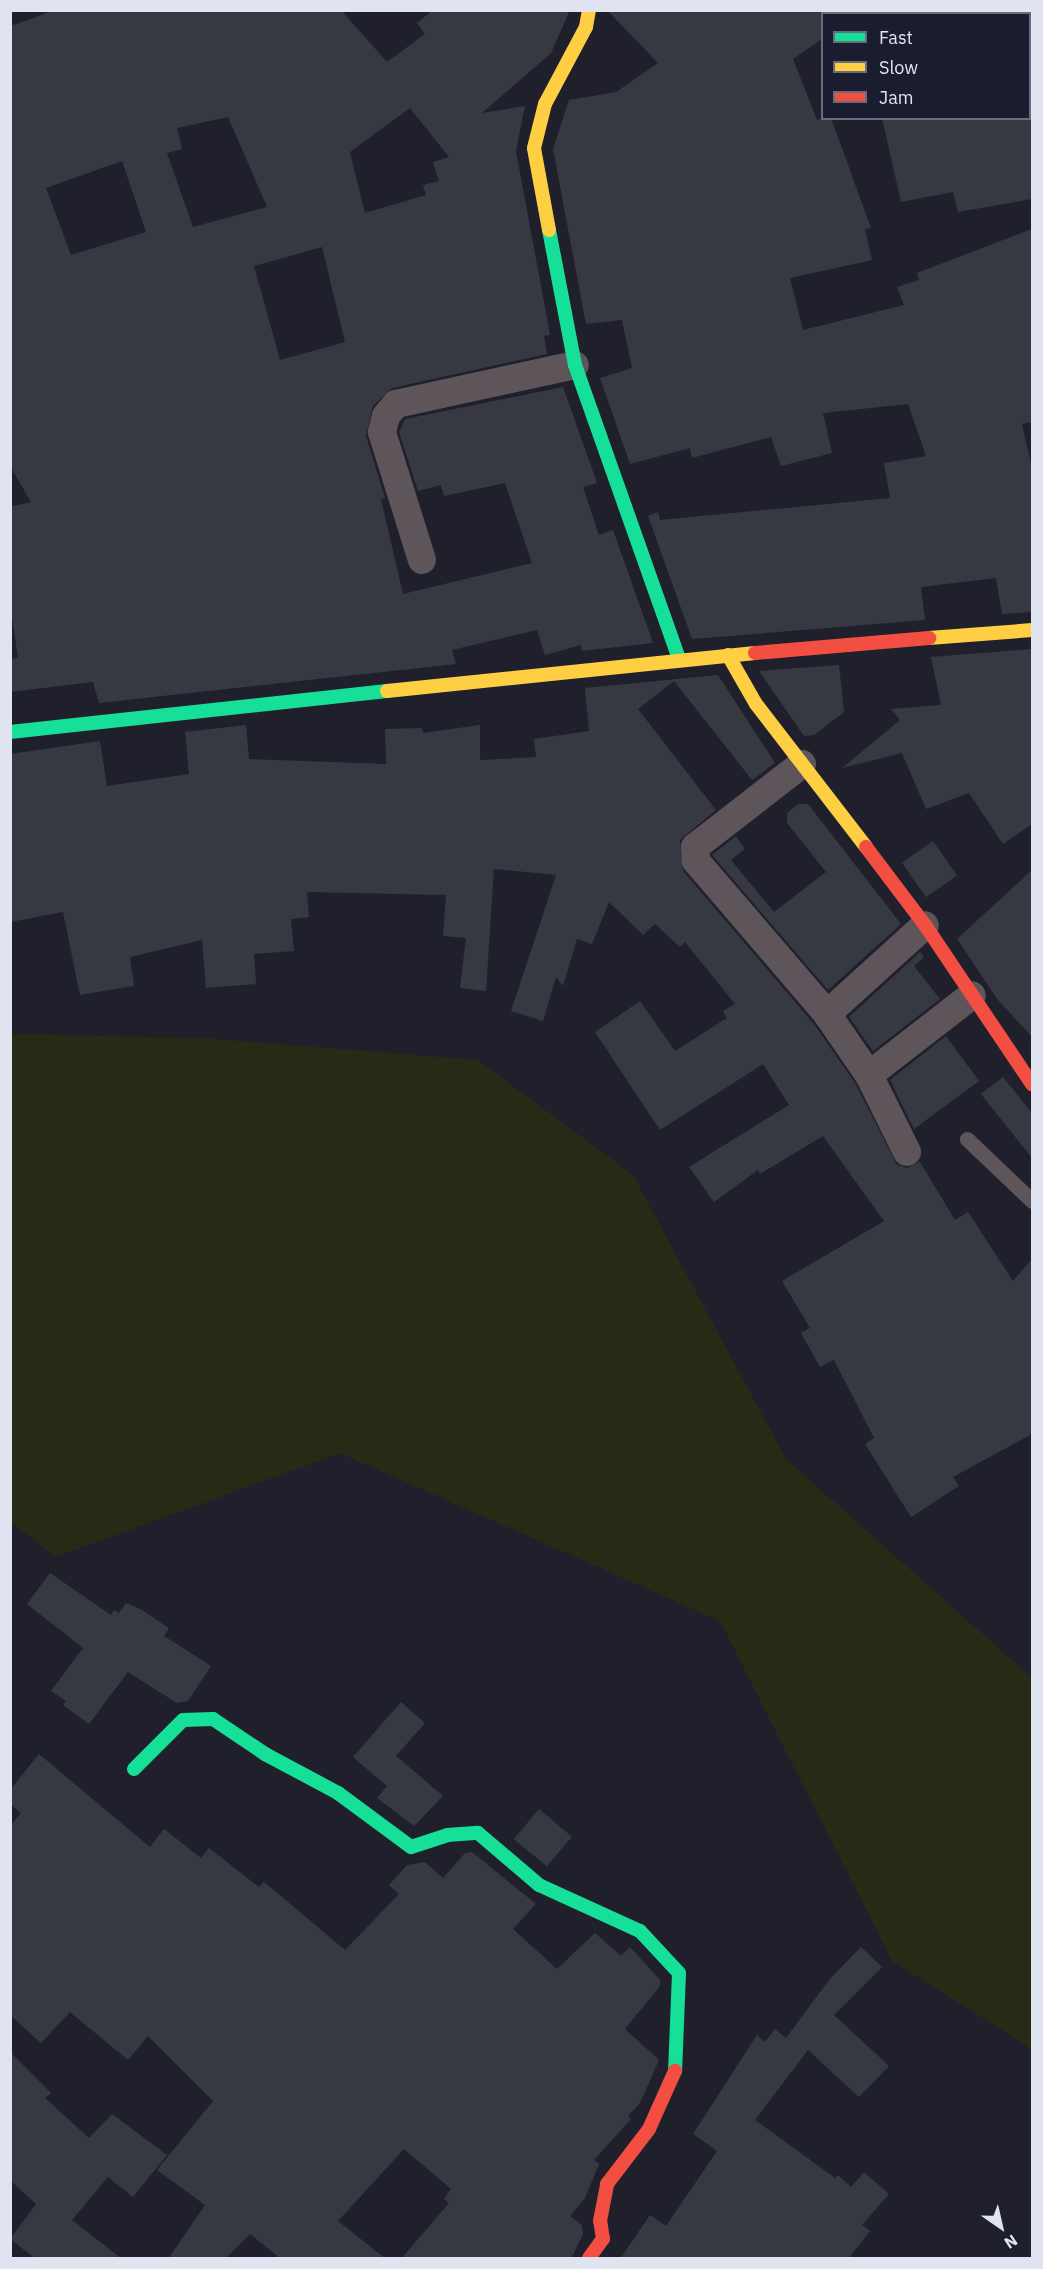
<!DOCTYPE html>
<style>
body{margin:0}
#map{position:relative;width:1043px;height:2269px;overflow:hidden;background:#1f202b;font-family:"IBM Plex Sans",sans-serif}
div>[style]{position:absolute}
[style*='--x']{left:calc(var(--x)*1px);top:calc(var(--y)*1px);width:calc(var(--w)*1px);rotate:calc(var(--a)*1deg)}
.green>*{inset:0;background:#272a15}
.building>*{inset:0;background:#373942;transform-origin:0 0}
.lane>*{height:15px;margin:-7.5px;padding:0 7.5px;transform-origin:7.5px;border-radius:7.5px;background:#5e555b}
.street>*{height:28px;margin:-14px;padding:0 14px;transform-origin:14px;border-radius:14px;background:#5e555b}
.fast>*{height:14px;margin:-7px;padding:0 7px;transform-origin:7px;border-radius:7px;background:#16e098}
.slow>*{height:14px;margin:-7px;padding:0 7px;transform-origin:7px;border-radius:7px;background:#ffcf43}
.jam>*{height:14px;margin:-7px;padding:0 7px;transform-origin:7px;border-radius:7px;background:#f24e42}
span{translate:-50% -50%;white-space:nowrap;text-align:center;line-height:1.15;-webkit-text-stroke:4.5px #1a1d30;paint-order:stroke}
.frame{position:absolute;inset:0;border:12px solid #e0e3f0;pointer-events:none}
.legend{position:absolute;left:821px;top:12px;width:210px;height:108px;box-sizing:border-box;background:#1a1d30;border:2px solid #696c7d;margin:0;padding:8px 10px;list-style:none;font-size:18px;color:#e0e3f0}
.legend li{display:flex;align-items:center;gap:12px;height:30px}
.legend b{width:30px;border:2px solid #696c7d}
.north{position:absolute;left:971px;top:2197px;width:60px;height:60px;-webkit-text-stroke:4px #1a1d30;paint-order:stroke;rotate:146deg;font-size:16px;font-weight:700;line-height:24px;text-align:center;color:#e0e3f0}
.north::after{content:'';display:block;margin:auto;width:21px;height:27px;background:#e0e3f0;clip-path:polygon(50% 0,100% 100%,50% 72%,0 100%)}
</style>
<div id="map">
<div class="green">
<div style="clip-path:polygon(10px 1034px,203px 1038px,478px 1060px,633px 1175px,786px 1459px,1032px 1678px,1032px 2049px,892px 1961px,720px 1621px,340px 1453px,56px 1557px,11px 1522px)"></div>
</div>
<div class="building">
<div style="clip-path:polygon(evenodd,56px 10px,341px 10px,387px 62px,425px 34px,417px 23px,433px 10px,570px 10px,551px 53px,482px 113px,525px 106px,516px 151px,550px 335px,544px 336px,547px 354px,392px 388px,373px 406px,366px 436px,385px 498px,381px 499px,403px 594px,532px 563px,505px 483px,444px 496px,441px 485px,418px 491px,399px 432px,405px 419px,563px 387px,597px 483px,583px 487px,599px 535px,613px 530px,653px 643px,582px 651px,581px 645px,545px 655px,537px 630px,452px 650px,456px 664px,99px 703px,93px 682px,10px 692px,10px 659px,18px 658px,10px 604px,10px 507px,31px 502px,10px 466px,10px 26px,56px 10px,410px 108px,449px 157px,433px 162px,439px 181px,423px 185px,426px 195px,365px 213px,350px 152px,410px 108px,56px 10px,228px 117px,267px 207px,193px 227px,167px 153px,182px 149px,177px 128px,228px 117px,56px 10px,122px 161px,146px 232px,71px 255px,46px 188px,122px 161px,56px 10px,322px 247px,345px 342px,280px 360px,254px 266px,322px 247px)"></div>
<div style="clip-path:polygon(607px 10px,822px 10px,822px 39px,793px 59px,817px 120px,831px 118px,871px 228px,865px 229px,872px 260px,790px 278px,803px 330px,904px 305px,897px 287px,919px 280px,917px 273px,1032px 229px,1032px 422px,1022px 424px,1032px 468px,1032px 612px,1002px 614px,996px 578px,921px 587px,925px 620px,692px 639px,648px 516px,658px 512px,660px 520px,890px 498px,884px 463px,926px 456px,908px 404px,823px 413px,832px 453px,781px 466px,771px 437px,692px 458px,690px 448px,630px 464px,600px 378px,632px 368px,622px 320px,586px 324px,553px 149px,569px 100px,616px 92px,658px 63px)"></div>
<div style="clip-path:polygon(882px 118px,1032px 118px,1032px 199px,958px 212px,953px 192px,901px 202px)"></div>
<div style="clip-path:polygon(1032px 649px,1032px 824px,1003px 844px,969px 793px,926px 809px,902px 753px,842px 768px,900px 720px,891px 709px,941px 705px,931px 657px)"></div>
<div style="clip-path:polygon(839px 665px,844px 712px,814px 735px,804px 736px,759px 671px)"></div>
<div style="clip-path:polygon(718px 675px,775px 763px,752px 780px,674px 681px,638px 709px,716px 810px,680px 840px,683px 871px,814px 1024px,855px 1083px,897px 1165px,907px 1168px,920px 1162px,955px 1220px,968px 1212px,1013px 1281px,1032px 1259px,1032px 1434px,953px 1477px,959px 1486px,911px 1517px,865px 1444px,874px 1438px,834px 1360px,820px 1367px,801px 1333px,810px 1328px,782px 1281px,884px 1221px,823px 1136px,760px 1174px,758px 1170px,714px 1202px,689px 1167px,789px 1105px,763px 1064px,660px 1130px,595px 1032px,640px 1001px,675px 1051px,727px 1018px,723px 1011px,735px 1004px,685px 942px,680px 947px,655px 924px,643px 935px,609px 902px,592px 944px,577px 939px,563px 986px,556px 977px,543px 1021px,511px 1011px,556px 875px,494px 869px,486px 991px,460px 988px,466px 938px,443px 936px,446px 895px,307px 892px,309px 917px,291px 919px,294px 951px,254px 954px,256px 984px,206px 988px,202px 940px,130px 957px,134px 986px,80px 995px,63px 912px,10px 922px,10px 754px,100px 741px,107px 786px,189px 774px,185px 732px,246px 725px,249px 759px,386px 764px,385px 729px,422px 728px,423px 733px,480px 725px,480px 760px,536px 757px,534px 739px,589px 731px,585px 688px)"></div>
<div style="clip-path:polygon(798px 804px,808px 804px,901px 924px,828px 990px,712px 855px,736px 836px,745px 849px,731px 860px,774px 912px,826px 872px,787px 823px,787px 813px)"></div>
<div style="left:933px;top:841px;width:42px;height:38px;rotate:55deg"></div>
<div style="clip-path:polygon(1032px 870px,1032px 1037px,998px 1000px,957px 939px)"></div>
<div style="clip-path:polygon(920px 952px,924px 957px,914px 966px,940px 999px,873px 1051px,849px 1017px)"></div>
<div style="clip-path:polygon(946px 1036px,979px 1081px,914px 1129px,890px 1080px)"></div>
<div style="clip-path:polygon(1003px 1077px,1032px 1113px,1032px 1158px,981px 1094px)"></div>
<div style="clip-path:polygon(50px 1573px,111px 1615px,114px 1610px,119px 1613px,126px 1603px,140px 1609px,169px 1628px,164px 1636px,211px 1666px,188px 1701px,177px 1703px,128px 1672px,89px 1724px,63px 1705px,66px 1701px,51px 1691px,83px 1648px,27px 1604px)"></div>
<div style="clip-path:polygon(401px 1702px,425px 1723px,396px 1756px,443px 1796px,414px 1826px,377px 1798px,387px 1786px,353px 1757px)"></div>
<div style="clip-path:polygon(39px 1754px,150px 1847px,164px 1829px,201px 1858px,209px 1848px,259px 1887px,264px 1882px,345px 1950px,399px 1894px,389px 1885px,407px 1865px,425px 1862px,443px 1878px,465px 1853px,472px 1852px,536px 1904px,513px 1929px,557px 1969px,595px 1933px,621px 1956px,630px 1947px,660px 1980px,660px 1986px,625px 2029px,659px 2060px,640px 2103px,628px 2116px,631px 2119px,594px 2160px,599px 2164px,585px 2198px,570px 2216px,582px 2225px,583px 2234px,571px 2259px,401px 2259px,449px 2203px,444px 2199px,451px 2189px,404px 2149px,338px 2221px,386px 2259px,281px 2259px,250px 2234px,225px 2259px,168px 2259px,205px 2205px,157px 2170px,213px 2101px,148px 2036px,128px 2060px,70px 2012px,41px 2043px,10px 2015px,10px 1826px,21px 1813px,10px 1804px,10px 1790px)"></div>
<div style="left:539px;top:1809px;width:43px;height:39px;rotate:40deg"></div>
<div style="clip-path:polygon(861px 1947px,882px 1967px,834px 2015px,889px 2066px,859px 2097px,808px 2050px,755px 2120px,835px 2178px,838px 2175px,851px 2187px,864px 2172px,889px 2194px,862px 2225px,870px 2231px,848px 2259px,620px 2259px,650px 2215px,666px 2226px,717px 2151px,693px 2134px,757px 2035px,765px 2042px,775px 2029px,786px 2038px,829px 1980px)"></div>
<div style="clip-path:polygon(10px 2052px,51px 2093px,45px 2098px,89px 2138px,112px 2114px,167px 2155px,133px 2197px,108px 2177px,72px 2220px,122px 2259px,36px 2259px,10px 2239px,36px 2204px,10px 2180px)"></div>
</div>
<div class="lane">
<div style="--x:967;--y:1139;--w:90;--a:43.6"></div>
</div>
<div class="street">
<div style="--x:422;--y:560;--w:134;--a:-107.4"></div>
<div style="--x:382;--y:432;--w:16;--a:-76"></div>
<div style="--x:386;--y:416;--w:16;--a:-50"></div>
<div style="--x:396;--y:404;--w:183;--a:-12.3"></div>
<div style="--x:802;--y:764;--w:135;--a:142.2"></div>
<div style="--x:695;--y:847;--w:14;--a:86"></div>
<div style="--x:696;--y:861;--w:201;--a:49.4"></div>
<div style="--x:827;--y:1014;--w:132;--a:-42.2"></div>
<div style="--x:827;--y:1014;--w:74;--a:55.5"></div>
<div style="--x:907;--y:1152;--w:86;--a:-116.3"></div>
<div style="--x:869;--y:1075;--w:130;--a:-37.8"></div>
</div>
<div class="fast">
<div style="--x:549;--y:230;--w:137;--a:79.1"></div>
<div style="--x:575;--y:365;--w:312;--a:70.5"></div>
<div style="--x:10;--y:732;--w:379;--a:-6.2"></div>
<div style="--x:134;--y:1769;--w:69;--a:-45"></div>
<div style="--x:183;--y:1720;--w:30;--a:-2"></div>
<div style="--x:213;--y:1719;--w:63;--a:33.9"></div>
<div style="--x:265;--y:1754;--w:83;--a:28.1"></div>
<div style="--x:338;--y:1793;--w:91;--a:36.5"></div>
<div style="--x:411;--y:1847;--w:38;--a:-18"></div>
<div style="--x:447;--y:1835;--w:31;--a:-4"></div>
<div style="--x:478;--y:1833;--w:80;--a:40.4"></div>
<div style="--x:539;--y:1885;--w:111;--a:24.5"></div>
<div style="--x:640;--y:1931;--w:57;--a:47.1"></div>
<div style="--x:679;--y:1973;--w:98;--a:92.3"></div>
</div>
<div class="slow">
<div style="--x:549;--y:230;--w:83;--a:-100.4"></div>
<div style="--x:534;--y:148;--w:45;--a:-76"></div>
<div style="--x:545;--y:104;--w:87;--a:-62"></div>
<div style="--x:586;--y:27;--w:17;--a:-80"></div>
<div style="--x:929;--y:638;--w:103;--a:-4.4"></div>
<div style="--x:728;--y:655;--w:56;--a:60.3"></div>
<div style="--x:756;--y:704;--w:180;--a:52.4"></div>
<div style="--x:387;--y:691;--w:370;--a:-5.9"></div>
</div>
<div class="jam">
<div style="--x:755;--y:653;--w:175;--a:-4.9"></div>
<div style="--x:866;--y:847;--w:98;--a:52.9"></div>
<div style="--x:925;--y:925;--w:192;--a:56.1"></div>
<div style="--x:589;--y:2258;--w:24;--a:-54"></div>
<div style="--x:603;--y:2239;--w:18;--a:-99"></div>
<div style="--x:600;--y:2221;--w:38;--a:-79"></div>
<div style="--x:607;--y:2184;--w:69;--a:-52.6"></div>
<div style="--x:649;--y:2129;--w:64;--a:-65.9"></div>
</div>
<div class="frame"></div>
<ul class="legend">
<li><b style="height:8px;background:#16e098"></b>Fast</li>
<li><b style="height:8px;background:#ffcf43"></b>Slow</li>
<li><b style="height:8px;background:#f24e42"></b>Jam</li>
</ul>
<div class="north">N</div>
</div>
